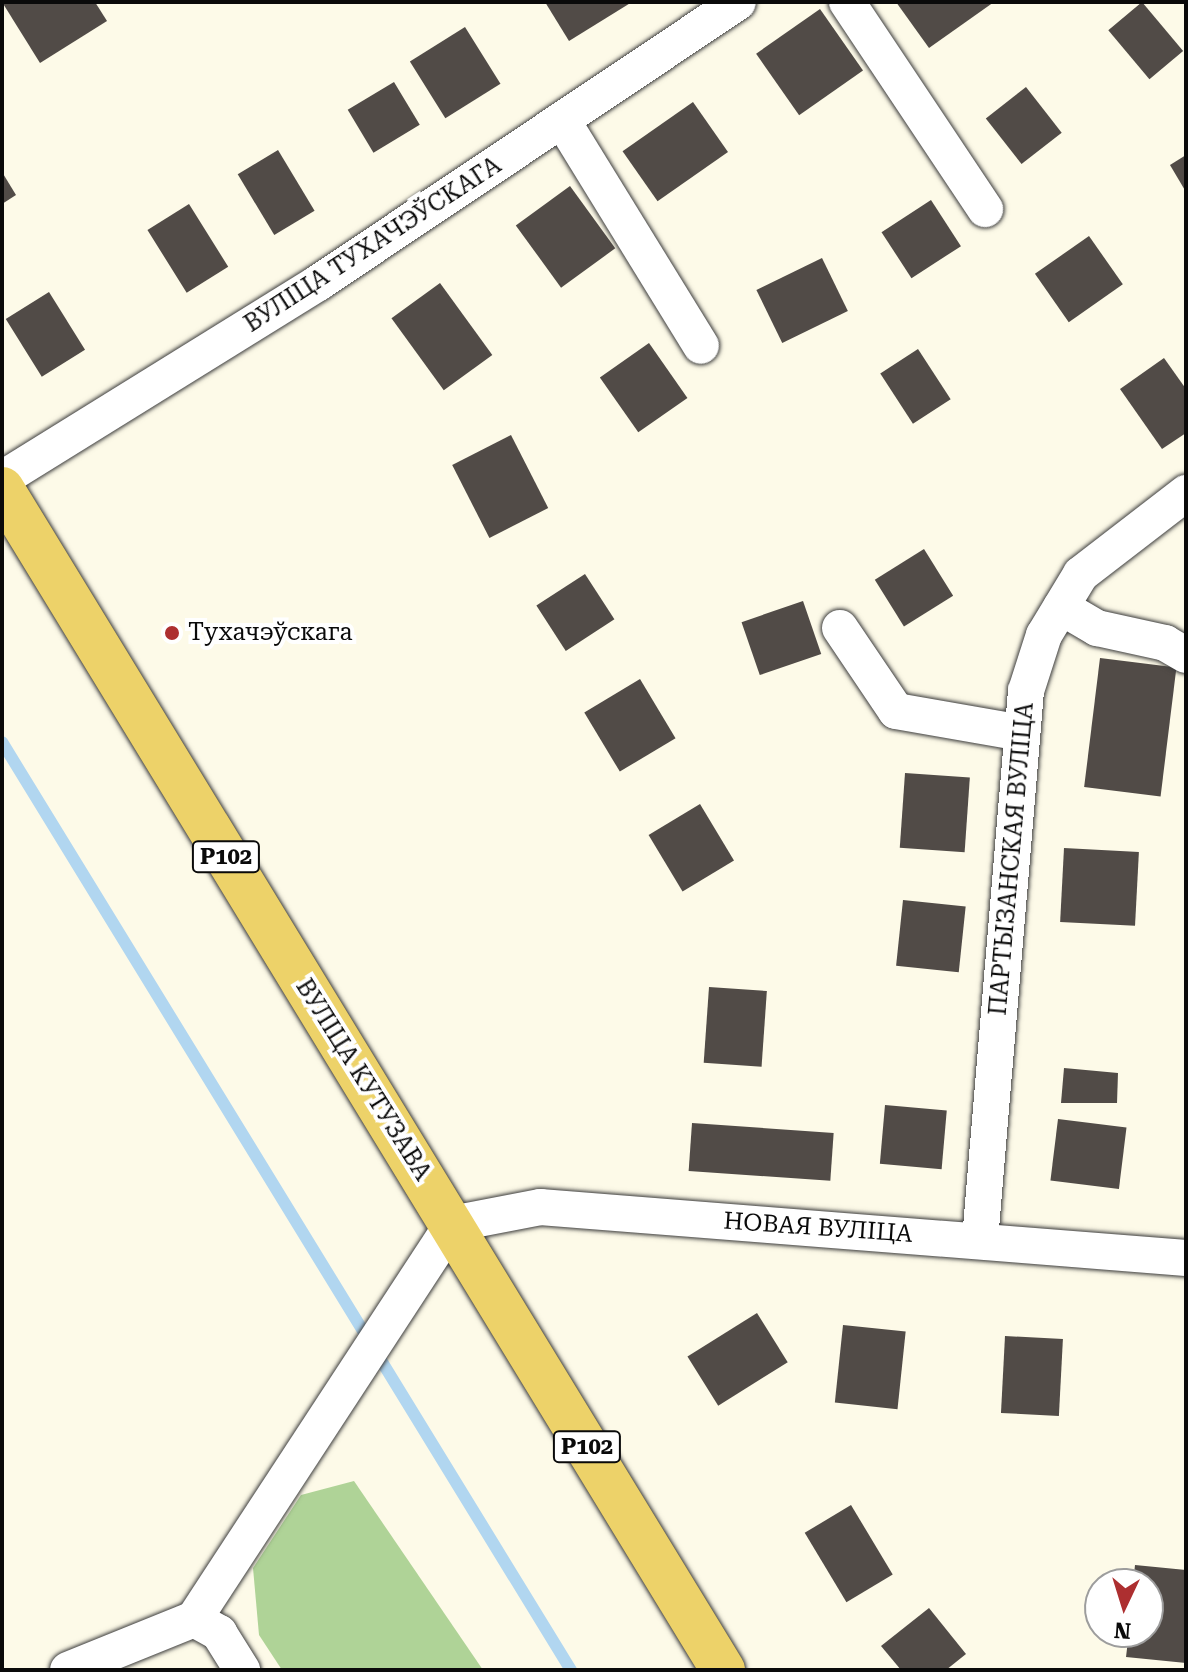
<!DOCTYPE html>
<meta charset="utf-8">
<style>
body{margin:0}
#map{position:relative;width:1188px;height:1672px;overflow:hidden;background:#fdfae8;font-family:"Roboto Serif",serif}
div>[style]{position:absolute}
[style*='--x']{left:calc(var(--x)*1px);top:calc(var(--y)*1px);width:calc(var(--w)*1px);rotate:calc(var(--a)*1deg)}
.forest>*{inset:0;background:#afd397}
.stream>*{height:12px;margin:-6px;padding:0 6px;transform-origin:6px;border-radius:6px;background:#b1d6f0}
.building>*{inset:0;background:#514b47;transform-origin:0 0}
.roads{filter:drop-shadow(0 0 2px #3d3d3d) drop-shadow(0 0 2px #3d3d3d)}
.minor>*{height:36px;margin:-18px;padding:0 18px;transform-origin:18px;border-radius:18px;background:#fff}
.primary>*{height:44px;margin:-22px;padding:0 22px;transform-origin:22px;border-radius:22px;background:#edd269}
.dots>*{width:22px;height:22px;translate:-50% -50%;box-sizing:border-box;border:4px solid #fff;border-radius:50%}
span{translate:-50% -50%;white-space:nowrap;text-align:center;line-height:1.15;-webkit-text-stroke:8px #fff;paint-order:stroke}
.shield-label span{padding:2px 6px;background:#fff;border:2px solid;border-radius:6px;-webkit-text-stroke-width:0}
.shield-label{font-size:22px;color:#0a0a0a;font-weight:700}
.street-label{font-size:24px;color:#0a0a0a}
.poi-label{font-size:24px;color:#0a0a0a}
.left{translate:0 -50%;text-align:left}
.frame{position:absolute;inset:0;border:4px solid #0a0a0a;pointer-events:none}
.north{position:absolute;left:1084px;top:1568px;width:80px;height:80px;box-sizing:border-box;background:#fff;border:2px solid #9d9d9d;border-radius:50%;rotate:184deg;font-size:22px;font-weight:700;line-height:32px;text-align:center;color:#0a0a0a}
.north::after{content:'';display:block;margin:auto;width:28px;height:36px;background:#ad2f30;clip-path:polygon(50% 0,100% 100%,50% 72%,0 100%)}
</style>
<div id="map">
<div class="forest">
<div style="clip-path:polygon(354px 1481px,483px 1670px,282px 1670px,259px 1635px,253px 1568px,301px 1495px)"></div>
</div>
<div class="stream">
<div style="--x:2;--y:742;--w:1089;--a:58.49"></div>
</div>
<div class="building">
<div style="clip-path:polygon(2px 2px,95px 2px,107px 21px,40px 63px)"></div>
<div style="clip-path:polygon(545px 2px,632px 2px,569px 41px)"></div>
<div style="clip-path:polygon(896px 2px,994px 2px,929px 48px)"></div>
<div style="left:1142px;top:2px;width:64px;height:44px;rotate:50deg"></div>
<div style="left:820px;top:9px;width:75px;height:78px;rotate:55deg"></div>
<div style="left:465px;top:27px;width:67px;height:65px;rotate:58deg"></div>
<div style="left:394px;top:82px;width:50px;height:54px;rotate:59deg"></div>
<div style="left:1026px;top:87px;width:58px;height:51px;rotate:52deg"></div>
<div style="left:693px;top:102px;width:61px;height:86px;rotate:55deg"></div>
<div style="left:278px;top:150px;width:71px;height:47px;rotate:59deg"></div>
<div style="clip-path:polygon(1186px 155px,1186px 192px,1170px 165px)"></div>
<div style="clip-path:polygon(2px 172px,16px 195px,2px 204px)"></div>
<div style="left:570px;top:186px;width:77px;height:67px;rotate:54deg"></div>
<div style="left:931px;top:200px;width:55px;height:59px;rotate:57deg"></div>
<div style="left:189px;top:204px;width:74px;height:49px;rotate:58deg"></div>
<div style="left:1089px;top:236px;width:59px;height:66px;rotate:55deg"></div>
<div style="left:822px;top:258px;width:59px;height:73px;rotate:64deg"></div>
<div style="left:440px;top:283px;width:89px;height:60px;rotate:54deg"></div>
<div style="left:49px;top:292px;width:68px;height:51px;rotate:58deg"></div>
<div style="left:649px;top:343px;width:67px;height:60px;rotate:55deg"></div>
<div style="left:918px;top:349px;width:60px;height:45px;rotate:57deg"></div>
<div style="clip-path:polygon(1164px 358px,1186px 389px,1186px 433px,1162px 449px,1120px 389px)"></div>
<div style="left:511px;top:435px;width:82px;height:66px;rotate:63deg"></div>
<div style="left:924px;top:549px;width:55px;height:58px;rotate:58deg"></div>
<div style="left:585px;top:574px;width:54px;height:58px;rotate:57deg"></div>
<div style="left:803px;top:601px;width:56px;height:65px;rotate:71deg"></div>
<div style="left:1100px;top:658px;width:77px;height:130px;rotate:7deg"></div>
<div style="left:640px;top:679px;width:69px;height:65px;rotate:59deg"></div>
<div style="left:905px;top:773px;width:65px;height:75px;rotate:4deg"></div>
<div style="left:700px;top:804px;width:66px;height:60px;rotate:59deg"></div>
<div style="left:1064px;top:848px;width:75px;height:74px;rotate:3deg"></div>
<div style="left:903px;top:900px;width:63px;height:66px;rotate:6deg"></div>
<div style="left:709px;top:987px;width:58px;height:76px;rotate:4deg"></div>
<div style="clip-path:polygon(1064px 1068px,1118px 1073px,1117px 1103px,1061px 1103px)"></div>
<div style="left:885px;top:1105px;width:62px;height:59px;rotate:5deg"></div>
<div style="left:1058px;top:1119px;width:69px;height:62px;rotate:7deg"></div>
<div style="left:692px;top:1123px;width:142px;height:48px;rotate:4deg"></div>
<div style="left:757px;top:1313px;width:58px;height:82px;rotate:58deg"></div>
<div style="left:843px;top:1325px;width:63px;height:78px;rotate:6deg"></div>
<div style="left:1005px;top:1336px;width:58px;height:77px;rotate:3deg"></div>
<div style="left:851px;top:1505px;width:81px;height:54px;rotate:59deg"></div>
<div style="clip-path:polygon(1135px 1565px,1186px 1570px,1186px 1663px,1126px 1657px,1129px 1632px,1148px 1632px,1148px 1584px,1133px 1584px)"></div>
<div style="clip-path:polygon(929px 1608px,966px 1654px,946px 1670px,901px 1670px,881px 1646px)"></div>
</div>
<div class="roads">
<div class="minor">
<div style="--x:847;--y:2;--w:249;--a:56.3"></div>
<div style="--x:562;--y:120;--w:265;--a:58.4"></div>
<div style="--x:2;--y:479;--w:372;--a:-31.8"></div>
<div style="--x:318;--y:283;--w:505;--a:-33.78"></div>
<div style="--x:1061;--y:607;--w:42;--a:30.3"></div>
<div style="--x:1097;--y:628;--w:70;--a:12.4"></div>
<div style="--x:1165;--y:643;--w:24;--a:30"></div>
<div style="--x:840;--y:628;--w:100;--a:56"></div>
<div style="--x:896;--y:711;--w:128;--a:9.9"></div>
<div style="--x:980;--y:1240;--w:551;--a:-85.21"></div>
<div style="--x:1026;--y:691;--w:59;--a:-72.2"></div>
<div style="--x:1044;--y:635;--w:71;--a:-58.8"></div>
<div style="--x:1081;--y:574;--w:133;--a:-37.6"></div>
<div style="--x:194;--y:1619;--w:472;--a:-56.8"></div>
<div style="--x:452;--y:1224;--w:90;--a:-10.9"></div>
<div style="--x:540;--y:1207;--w:648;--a:4.51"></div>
<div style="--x:68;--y:1670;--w:136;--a:-22"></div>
<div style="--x:194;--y:1619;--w:29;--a:29"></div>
<div style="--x:219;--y:1633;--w:44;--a:58.1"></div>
</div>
<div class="primary">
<div style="--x:2;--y:489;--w:1384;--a:58.6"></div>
</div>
</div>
<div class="dots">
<div style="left:172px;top:633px;background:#ad2f30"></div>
</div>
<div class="shield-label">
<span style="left:226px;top:857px">Р102</span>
<span style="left:587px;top:1447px">Р102</span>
</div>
<div class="street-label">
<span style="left:373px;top:245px;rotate:-33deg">ВУЛІЦА ТУХАЧЭЎСКАГА</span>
<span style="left:1012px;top:859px;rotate:-85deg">ПАРТЫЗАНСКАЯ ВУЛІЦА</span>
<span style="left:363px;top:1080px;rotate:58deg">ВУЛІЦА КУТУЗАВА</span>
<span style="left:818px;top:1228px;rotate:4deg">НОВАЯ ВУЛІЦА</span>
</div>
<div class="poi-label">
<span class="left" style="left:188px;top:633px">Тухачэўскага</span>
</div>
<div class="frame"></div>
<div class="north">N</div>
</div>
